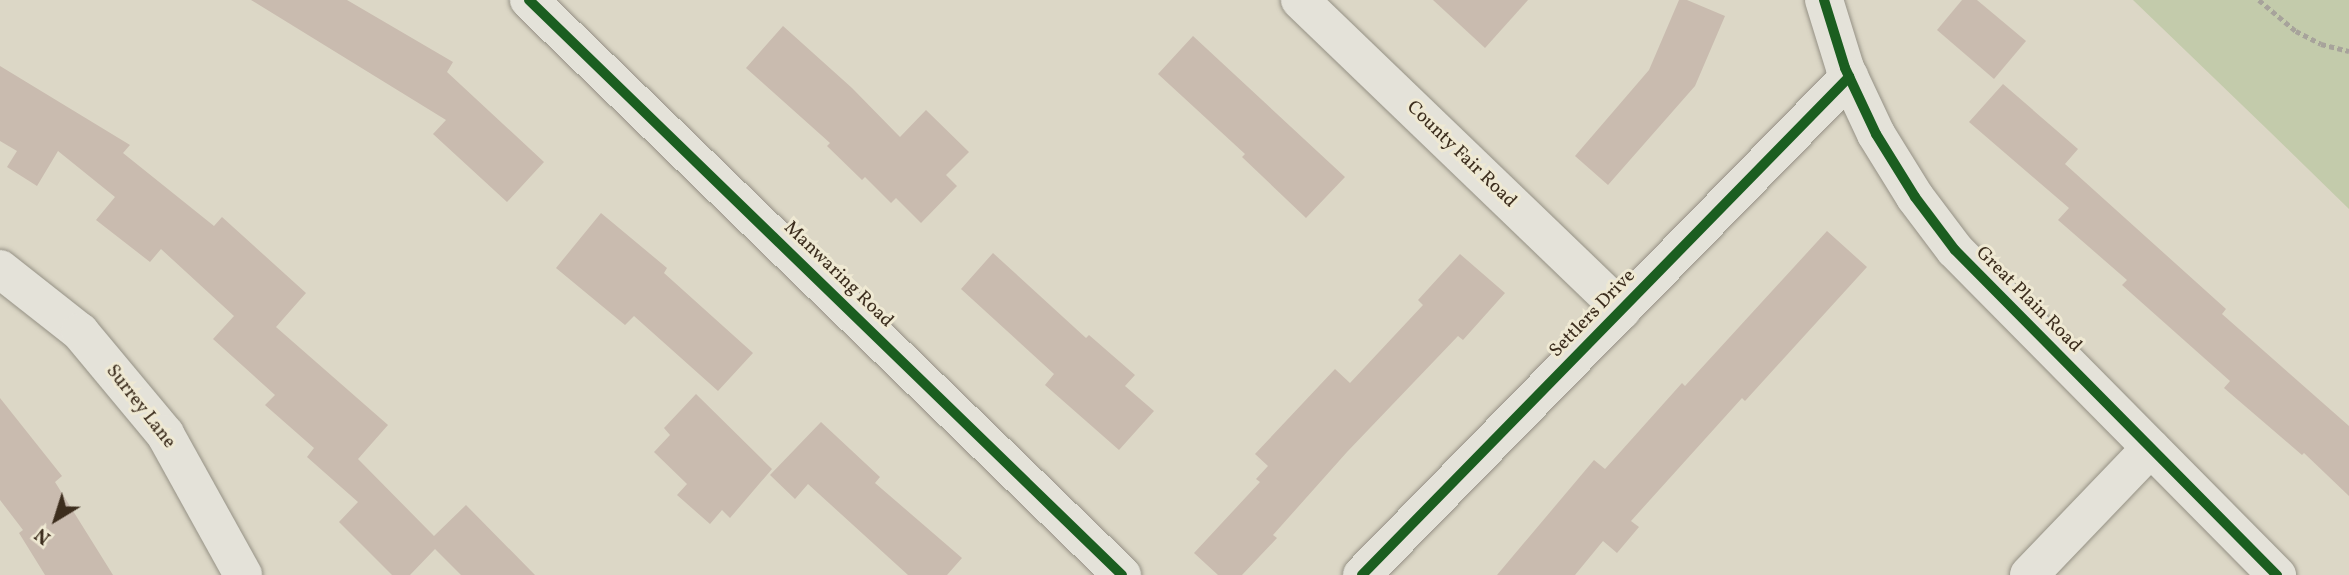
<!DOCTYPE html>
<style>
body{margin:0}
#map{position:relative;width:2349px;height:575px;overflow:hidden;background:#dcd7c6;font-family:Vollkorn,serif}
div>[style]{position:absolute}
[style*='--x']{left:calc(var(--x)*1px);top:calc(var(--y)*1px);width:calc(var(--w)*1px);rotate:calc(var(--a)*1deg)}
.green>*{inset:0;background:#c3cbab}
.building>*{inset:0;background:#c9bbaf}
.path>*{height:4.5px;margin-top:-2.25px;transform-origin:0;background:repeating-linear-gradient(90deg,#a7a39b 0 5px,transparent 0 8.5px)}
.roads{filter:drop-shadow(0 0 2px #959185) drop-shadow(0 0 2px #959185)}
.minor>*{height:38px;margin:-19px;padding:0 19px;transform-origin:19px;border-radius:19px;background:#e4e2d9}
.cycleway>*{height:10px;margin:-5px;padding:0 5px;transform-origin:5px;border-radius:5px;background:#1b5e20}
span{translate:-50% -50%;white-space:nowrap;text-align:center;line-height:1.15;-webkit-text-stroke:6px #efe9d3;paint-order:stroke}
.street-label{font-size:19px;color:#3c2d1d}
.north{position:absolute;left:21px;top:484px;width:70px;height:70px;-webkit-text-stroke:5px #efe9d3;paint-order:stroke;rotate:218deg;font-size:19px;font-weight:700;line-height:28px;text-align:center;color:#3c2d1d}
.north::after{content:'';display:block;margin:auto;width:24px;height:32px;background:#3c2d1d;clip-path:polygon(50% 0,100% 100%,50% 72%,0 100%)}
</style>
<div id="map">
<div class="green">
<div style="clip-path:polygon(2133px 0,2349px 0,2349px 209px,2269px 131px)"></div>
</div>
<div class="building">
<div style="clip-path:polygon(251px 0,347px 0,453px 62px,447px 72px,544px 162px,507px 202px,433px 134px,446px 120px)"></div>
<div style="clip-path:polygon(1433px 0,1528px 0,1485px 48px)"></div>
<div style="clip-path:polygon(1679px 0,1687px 0,1725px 16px,1695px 86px,1608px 185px,1575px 156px,1649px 70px)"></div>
<div style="clip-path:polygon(1962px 0,1977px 0,2026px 41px,1994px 79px,1937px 30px)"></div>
<div style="clip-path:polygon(783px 26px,852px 88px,900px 137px,926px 110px,969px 152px,946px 175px,957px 186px,921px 223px,896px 198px,891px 203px,865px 177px,862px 180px,827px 146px,830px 143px,746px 68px)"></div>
<div style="clip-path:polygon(1193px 36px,1345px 177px,1306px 218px,1242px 157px,1245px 154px,1158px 74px)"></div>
<div style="clip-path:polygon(0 66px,130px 145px,123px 153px,214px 226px,222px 217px,306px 293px,276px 327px,388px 425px,358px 459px,434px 536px,466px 505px,535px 575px,461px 575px,435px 549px,410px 575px,392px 575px,339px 522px,358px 502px,307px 457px,314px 448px,265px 405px,275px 395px,213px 339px,234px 316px,161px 249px,150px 262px,96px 220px,115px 197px,58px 151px,37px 186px,7px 167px,17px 151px,0 141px)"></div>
<div style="clip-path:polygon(2003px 84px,2078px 149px,2065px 164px,2226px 309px,2222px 314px,2349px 426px,2349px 496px,2304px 453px,2302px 455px,2224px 388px,2230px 381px,2122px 285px,2127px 280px,2058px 220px,2069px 208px,1969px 122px)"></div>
<div style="clip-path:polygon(601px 213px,667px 268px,664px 273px,753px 353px,718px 391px,634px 316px,625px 325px,556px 268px)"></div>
<div style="clip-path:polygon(1827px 231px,1867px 267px,1745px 401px,1742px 398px,1631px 521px,1639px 527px,1617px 553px,1603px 541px,1575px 575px,1497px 575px,1594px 460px,1605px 469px,1682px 383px,1685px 386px)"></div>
<div style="clip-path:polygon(993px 253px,1086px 338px,1089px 335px,1135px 375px,1125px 386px,1154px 411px,1119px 450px,1045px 385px,1054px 374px,961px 289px)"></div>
<div style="clip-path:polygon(1460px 254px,1505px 293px,1463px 340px,1458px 336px,1347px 452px,1273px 535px,1277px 538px,1242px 575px,1218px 575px,1194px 553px,1260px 482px,1256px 479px,1268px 466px,1255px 454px,1335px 369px,1350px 383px,1423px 305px,1418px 300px)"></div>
<div style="clip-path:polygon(696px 394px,772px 469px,730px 518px,722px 510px,710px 524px,677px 495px,687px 484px,654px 452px,670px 435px,664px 428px)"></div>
<div style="clip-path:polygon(0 398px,62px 476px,55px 482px,113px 575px,45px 575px,19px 533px,23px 530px,0 500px)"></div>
<div style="clip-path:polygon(821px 422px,880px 477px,875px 483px,962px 558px,947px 575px,908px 575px,808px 484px,795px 499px,770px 475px)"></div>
</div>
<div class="path">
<div style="--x:2259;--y:0;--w:48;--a:40"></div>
<div style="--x:2296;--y:31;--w:28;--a:27"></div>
<div style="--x:2321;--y:44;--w:29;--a:14"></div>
</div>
<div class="roads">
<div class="minor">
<div style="--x:529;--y:0;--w:826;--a:44.12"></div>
<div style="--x:1300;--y:0;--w:447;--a:43.9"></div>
<div style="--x:1824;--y:0;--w:71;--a:72.8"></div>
<div style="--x:1845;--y:68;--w:73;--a:64.8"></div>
<div style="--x:1876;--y:134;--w:74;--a:58.2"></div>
<div style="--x:1915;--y:197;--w:66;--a:53"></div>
<div style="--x:1955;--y:250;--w:458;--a:45.3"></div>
<div style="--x:0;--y:269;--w:102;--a:38.2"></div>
<div style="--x:80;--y:332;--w:133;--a:50.2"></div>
<div style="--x:165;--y:434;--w:161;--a:61"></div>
<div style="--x:1362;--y:575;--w:697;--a:-45.64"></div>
<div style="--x:2029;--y:575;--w:176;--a:-46.2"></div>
</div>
</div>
<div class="cycleway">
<div style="--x:529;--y:0;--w:826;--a:44.12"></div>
<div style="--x:1824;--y:0;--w:71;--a:72.8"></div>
<div style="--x:1845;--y:68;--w:73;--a:64.8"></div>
<div style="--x:1876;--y:134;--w:74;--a:58.2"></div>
<div style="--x:1915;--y:197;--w:66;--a:53"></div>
<div style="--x:1955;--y:250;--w:458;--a:45.3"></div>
<div style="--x:1362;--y:575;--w:697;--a:-45.64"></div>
</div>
<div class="street-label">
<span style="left:1461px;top:155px;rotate:44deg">County Fair Road</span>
<span style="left:838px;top:275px;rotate:44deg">Manwaring Road</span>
<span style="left:2028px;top:300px;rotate:45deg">Great Plain Road</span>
<span style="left:1593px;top:314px;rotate:-46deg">Settlers Drive</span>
<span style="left:140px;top:407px;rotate:52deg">Surrey Lane</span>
</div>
<div class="north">N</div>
</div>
